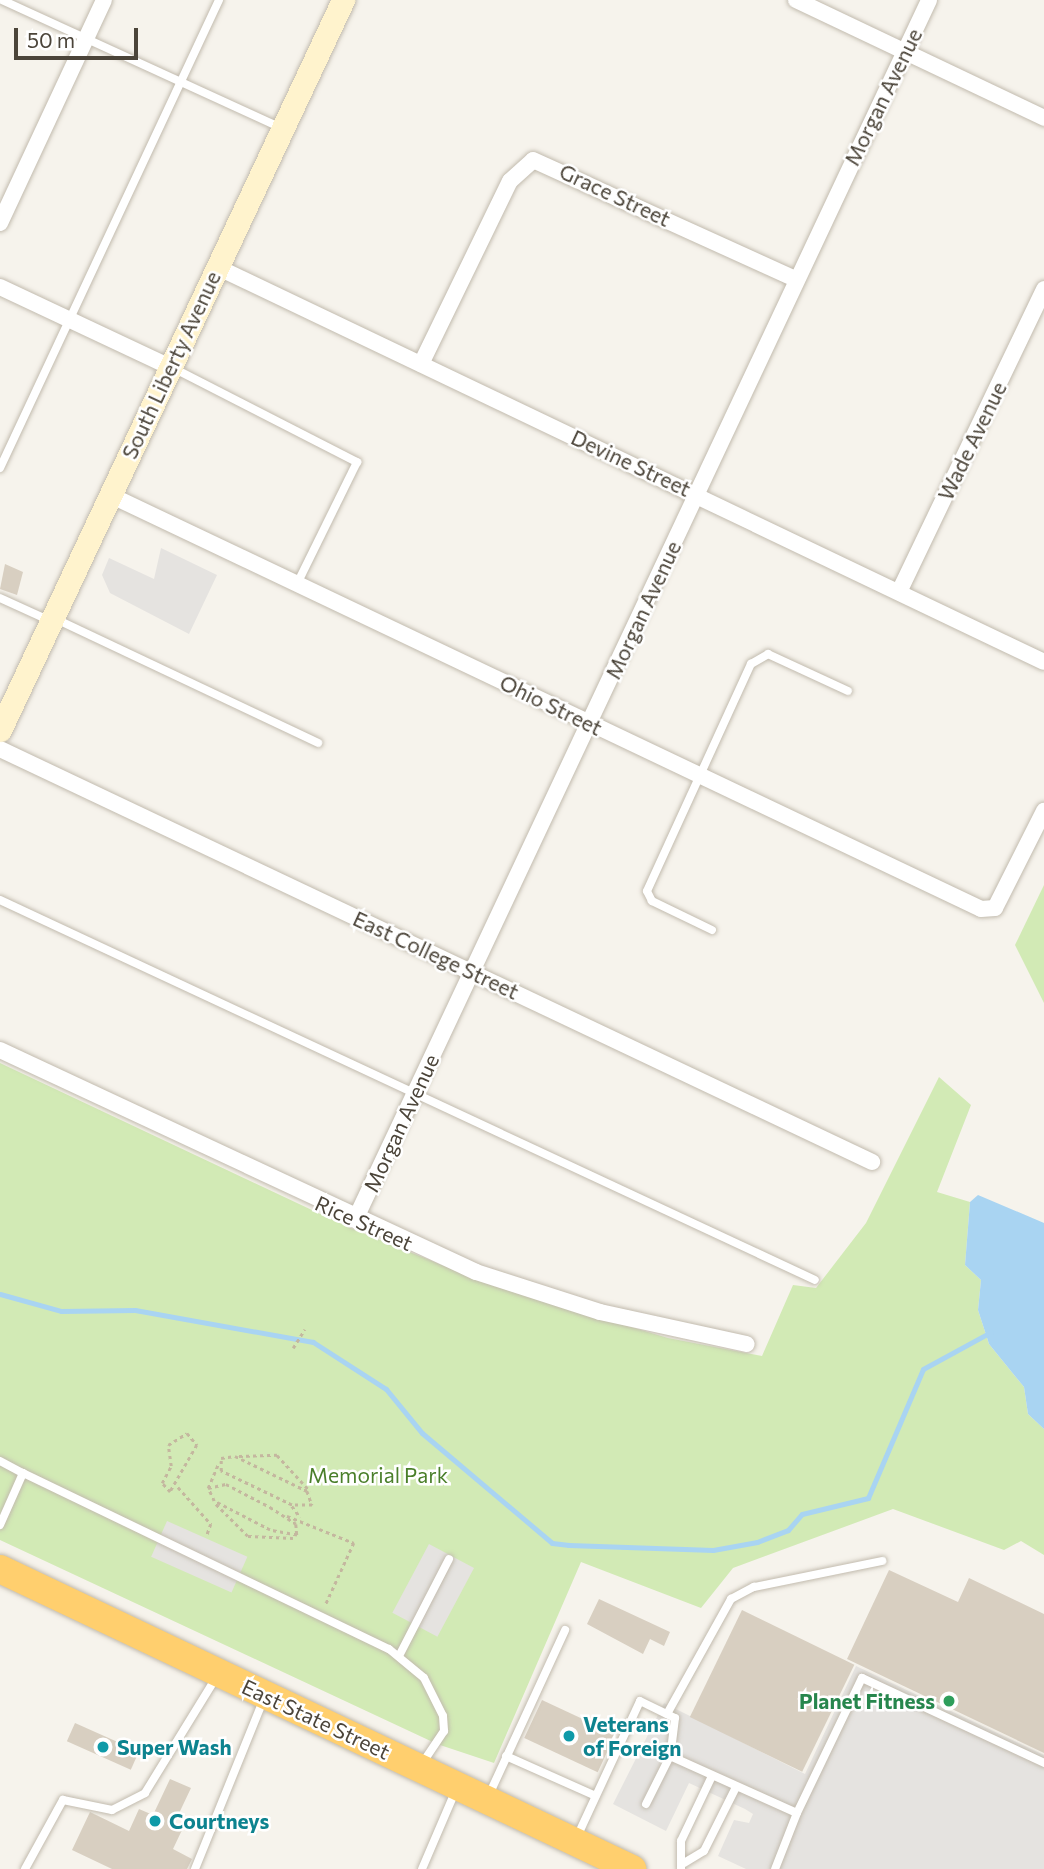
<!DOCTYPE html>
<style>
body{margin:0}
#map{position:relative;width:1044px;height:1869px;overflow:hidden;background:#f6f3ec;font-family:Commissioner,sans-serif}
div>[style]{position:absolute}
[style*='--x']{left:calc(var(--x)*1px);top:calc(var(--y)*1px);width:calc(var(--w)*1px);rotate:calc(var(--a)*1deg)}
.green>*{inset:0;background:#d2eab5}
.parking>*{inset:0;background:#e5e3e0;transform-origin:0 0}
.water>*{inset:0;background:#a9d4f2}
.stream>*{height:5px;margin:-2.5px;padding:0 2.5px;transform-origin:2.5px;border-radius:2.5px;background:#a9d4f2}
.building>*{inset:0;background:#d8cfc1;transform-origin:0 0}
.path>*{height:2.5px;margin-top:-1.25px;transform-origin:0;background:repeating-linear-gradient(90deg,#c4b79f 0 3.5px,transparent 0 7px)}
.roads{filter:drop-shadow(0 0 2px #c2bbae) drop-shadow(0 0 2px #c2bbae)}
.lane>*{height:8px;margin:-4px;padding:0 4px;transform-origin:4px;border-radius:4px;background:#fff}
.street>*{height:16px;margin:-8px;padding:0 8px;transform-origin:8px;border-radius:8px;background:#fff}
.secondary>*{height:23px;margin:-11.5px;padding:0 11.5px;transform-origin:11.5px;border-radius:11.5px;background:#fff3cd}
.highway>*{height:28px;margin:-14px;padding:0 14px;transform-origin:14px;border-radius:14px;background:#ffcf6e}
.dots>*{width:19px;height:19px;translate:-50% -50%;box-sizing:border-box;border:4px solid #fff;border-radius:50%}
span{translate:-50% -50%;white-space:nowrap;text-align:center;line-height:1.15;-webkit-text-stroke:5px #fff;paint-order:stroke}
.street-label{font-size:21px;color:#4b4439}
.park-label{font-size:21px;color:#4a7f2a}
.leisure-label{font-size:21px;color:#27864d;font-weight:700}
.right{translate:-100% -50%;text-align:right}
.culture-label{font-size:21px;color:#0d838f;font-weight:700}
.left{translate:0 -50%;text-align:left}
.scale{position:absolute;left:14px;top:28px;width:124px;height:32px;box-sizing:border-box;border:4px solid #4b4439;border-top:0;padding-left:9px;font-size:21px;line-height:24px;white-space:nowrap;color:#4b4439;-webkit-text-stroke:5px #fff;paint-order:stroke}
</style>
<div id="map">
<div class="green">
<div style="clip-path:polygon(1044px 885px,1044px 1003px,1015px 945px)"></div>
<div style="clip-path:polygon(0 1063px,348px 1227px,494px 1286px,668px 1338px,762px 1356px,793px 1285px,816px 1288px,866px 1223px,939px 1077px,971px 1105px,937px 1192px,970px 1202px,965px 1265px,981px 1280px,978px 1310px,989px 1344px,1024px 1387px,1028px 1414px,1044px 1429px,1044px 1555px,1021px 1541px,1004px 1550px,893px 1509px,733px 1568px,701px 1608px,581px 1562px,494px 1763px,437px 1744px,0 1540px)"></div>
</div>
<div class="parking">
<div style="clip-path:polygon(161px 548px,217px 575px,189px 634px,110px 593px,102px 575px,109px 558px,154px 579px)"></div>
<div style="left:167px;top:1521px;width:88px;height:39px;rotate:24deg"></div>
<div style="left:429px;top:1544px;width:51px;height:78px;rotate:28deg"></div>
<div style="clip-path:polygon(856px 1666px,1044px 1755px,1044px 1869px,746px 1869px,718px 1856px,734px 1820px,749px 1823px,753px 1814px,745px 1809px,689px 1783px,666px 1831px,613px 1804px,664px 1703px,805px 1774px)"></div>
</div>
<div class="water">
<div style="clip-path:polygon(978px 1195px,1044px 1223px,1044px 1429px,1028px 1414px,1024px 1387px,989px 1344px,978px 1310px,981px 1280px,965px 1265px,970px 1202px)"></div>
</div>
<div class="stream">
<div style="--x:0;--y:1294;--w:63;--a:15.6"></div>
<div style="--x:61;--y:1311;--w:74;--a:-0.8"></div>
<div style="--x:135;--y:1310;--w:181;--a:10.2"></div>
<div style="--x:313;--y:1342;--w:87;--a:32.8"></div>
<div style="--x:386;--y:1389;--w:57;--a:50.7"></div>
<div style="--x:422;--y:1433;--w:170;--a:40.2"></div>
<div style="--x:552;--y:1543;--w:17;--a:7"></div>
<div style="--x:569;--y:1545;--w:144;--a:2"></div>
<div style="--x:713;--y:1550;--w:45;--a:-10.3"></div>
<div style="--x:757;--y:1542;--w:33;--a:-21"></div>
<div style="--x:788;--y:1530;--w:21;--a:-49"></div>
<div style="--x:802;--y:1514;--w:68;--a:-13.6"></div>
<div style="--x:868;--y:1498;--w:140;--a:-66.9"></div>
<div style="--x:923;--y:1369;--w:77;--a:-28.6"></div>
</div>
<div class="building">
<div style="clip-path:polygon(5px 564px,23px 572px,17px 595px,0 589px)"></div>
<div style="clip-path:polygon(889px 1570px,958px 1602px,969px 1578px,1044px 1614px,1044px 1753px,847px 1659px)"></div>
<div style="clip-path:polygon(599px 1599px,670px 1632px,664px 1646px,650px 1639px,643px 1654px,587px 1624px)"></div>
<div style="left:742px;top:1610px;width:125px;height:119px;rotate:26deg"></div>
<div style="left:542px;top:1700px;width:81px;height:42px;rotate:25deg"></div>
<div style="left:75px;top:1723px;width:70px;height:20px;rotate:24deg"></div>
<div style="clip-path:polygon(170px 1779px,191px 1788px,173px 1826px,182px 1830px,173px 1849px,192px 1859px,187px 1869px,112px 1869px,72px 1850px,90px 1812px,129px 1831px,139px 1809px,153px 1815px)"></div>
</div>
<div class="path">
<div style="--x:293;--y:1348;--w:22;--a:-58"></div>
<div style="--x:187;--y:1433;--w:16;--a:50"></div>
<div style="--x:197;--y:1445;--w:54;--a:119.9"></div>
<div style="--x:170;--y:1492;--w:12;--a:-132"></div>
<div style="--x:162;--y:1483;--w:19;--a:-62"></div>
<div style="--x:171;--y:1466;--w:21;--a:-98"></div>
<div style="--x:168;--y:1445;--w:22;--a:-32"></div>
<div style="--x:235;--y:1456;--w:80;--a:25.9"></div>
<div style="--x:307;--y:1491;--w:15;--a:70"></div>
<div style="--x:312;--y:1505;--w:20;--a:180"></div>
<div style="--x:292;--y:1505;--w:79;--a:-154.4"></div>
<div style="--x:221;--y:1471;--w:13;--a:-90"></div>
<div style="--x:221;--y:1458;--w:14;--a:-8"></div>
<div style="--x:239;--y:1456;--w:38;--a:-2"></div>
<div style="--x:277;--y:1455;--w:49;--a:47.5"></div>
<div style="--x:178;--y:1487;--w:50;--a:48.3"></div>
<div style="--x:211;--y:1524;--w:12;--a:110"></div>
<div style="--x:208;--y:1488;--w:18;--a:-13"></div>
<div style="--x:226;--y:1484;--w:50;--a:27.6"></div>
<div style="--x:270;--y:1507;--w:31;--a:33"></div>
<div style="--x:296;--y:1524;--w:11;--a:85"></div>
<div style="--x:297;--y:1535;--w:27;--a:-170"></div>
<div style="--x:270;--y:1530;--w:63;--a:-152.6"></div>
<div style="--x:214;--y:1501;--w:14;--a:-115"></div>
<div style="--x:208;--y:1488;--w:28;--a:-67"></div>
<div style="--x:216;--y:1504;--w:45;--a:45"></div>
<div style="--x:248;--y:1536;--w:45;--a:2.5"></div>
<div style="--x:292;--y:1506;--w:14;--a:54"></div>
<div style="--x:287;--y:1516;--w:72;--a:21.9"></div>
<div style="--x:354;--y:1543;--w:67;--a:114.7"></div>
</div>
<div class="roads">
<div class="lane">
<div style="--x:2;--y:0;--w:306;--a:24.6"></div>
<div style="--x:173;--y:368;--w:207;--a:27.1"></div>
<div style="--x:357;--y:462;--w:136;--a:116.2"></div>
<div style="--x:0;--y:468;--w:517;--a:-64.92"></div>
<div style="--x:0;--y:598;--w:53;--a:24.6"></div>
<div style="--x:56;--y:619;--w:290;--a:25.3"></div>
<div style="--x:0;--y:900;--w:899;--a:25"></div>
<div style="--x:712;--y:930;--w:67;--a:-154.2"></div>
<div style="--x:652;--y:901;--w:11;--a:-117"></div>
<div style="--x:647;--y:891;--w:250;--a:-65.4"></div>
<div style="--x:751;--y:664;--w:20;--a:-30"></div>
<div style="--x:768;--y:654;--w:88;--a:24.8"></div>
<div style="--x:0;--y:1461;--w:26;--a:28"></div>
<div style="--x:0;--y:1525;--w:57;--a:-66.1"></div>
<div style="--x:23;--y:1473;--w:406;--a:25.7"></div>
<div style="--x:389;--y:1649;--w:45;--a:39.6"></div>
<div style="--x:424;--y:1678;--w:42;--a:63.4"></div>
<div style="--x:443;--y:1716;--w:15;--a:86"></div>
<div style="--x:444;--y:1731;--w:40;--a:124"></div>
<div style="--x:399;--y:1656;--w:109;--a:-62.7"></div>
<div style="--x:667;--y:1714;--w:132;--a:-60.9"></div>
<div style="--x:731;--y:1599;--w:26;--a:-28"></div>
<div style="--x:754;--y:1587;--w:131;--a:-11.5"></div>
<div style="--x:506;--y:1756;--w:98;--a:24"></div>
<div style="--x:488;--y:1797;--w:184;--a:-65.2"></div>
<div style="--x:646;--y:1804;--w:54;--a:-63.4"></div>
<div style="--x:670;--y:1756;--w:139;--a:24.2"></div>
<div style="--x:797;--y:1813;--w:60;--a:111.4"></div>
<div style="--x:797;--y:1813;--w:150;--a:-64.3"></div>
<div style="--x:862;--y:1678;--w:201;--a:25"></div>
<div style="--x:576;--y:1839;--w:152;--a:-65.1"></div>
<div style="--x:640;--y:1701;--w:39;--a:26"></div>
<div style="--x:675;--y:1718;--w:38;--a:97"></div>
<div style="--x:684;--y:1863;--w:23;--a:-31"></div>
<div style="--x:704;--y:1851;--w:72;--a:-63.4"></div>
<div style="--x:25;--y:1869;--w:79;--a:-61.2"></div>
<div style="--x:63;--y:1800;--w:50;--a:11.5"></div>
<div style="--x:112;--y:1810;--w:37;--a:-27"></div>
<div style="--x:145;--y:1793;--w:137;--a:-58.4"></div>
<div style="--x:195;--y:1869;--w:184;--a:-68"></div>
<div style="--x:422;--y:1869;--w:84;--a:-66.8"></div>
<div style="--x:681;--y:1869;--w:28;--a:-90"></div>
<div style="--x:681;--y:1841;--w:72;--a:-64.5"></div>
</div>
<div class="street">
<div style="--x:796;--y:0;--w:275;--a:25.4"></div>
<div style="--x:0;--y:223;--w:246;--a:-65"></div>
<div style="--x:217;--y:267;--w:916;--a:25.53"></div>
<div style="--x:0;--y:287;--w:188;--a:25.2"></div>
<div style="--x:421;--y:364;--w:203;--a:-64.1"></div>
<div style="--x:510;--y:181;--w:31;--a:-42"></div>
<div style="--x:533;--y:160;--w:288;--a:24.4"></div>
<div style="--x:110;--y:495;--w:964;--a:25.42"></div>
<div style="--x:981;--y:909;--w:14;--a:-4"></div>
<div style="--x:995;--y:908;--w:109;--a:-63.2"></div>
<div style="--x:899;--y:592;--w:336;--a:-64.4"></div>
<div style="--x:0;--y:749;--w:965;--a:25.34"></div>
<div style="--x:0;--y:1050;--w:525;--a:25"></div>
<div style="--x:476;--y:1272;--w:130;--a:17.9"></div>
<div style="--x:600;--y:1312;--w:150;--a:12.3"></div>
<div style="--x:355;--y:1220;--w:1348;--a:-64.8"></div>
</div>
<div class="secondary">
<div style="--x:0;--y:730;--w:807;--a:-64.83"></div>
</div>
<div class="highway">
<div style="--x:0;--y:1569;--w:700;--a:25.39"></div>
</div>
</div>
<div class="dots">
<div style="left:949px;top:1701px;background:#2e9e5b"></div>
<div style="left:569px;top:1736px;background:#0f9aa8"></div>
<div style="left:103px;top:1747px;background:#0f9aa8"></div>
<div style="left:155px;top:1821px;background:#0f9aa8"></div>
</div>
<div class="street-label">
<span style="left:883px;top:97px;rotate:-64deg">Morgan Avenue</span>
<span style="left:615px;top:195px;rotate:25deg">Grace Street</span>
<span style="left:171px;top:365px;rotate:-65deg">South Liberty Avenue</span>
<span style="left:972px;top:441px;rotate:-64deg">Wade Avenue</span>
<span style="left:631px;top:463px;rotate:25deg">Devine Street</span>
<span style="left:643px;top:610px;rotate:-65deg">Morgan Avenue</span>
<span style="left:551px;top:705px;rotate:26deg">Ohio Street</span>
<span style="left:436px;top:955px;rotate:25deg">East College Street</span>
<span style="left:401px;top:1123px;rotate:-65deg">Morgan Avenue</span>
<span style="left:364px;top:1223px;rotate:24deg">Rice Street</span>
<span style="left:316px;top:1719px;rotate:25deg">East State Street</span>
</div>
<div class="park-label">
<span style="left:378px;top:1475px">Memorial Park</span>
</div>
<div class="leisure-label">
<span class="right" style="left:935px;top:1701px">Planet Fitness</span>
</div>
<div class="culture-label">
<span class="left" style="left:583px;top:1736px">Veterans<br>of Foreign</span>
<span class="left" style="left:117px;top:1747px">Super Wash</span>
<span class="left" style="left:169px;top:1821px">Courtneys</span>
</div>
<div class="scale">50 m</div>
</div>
